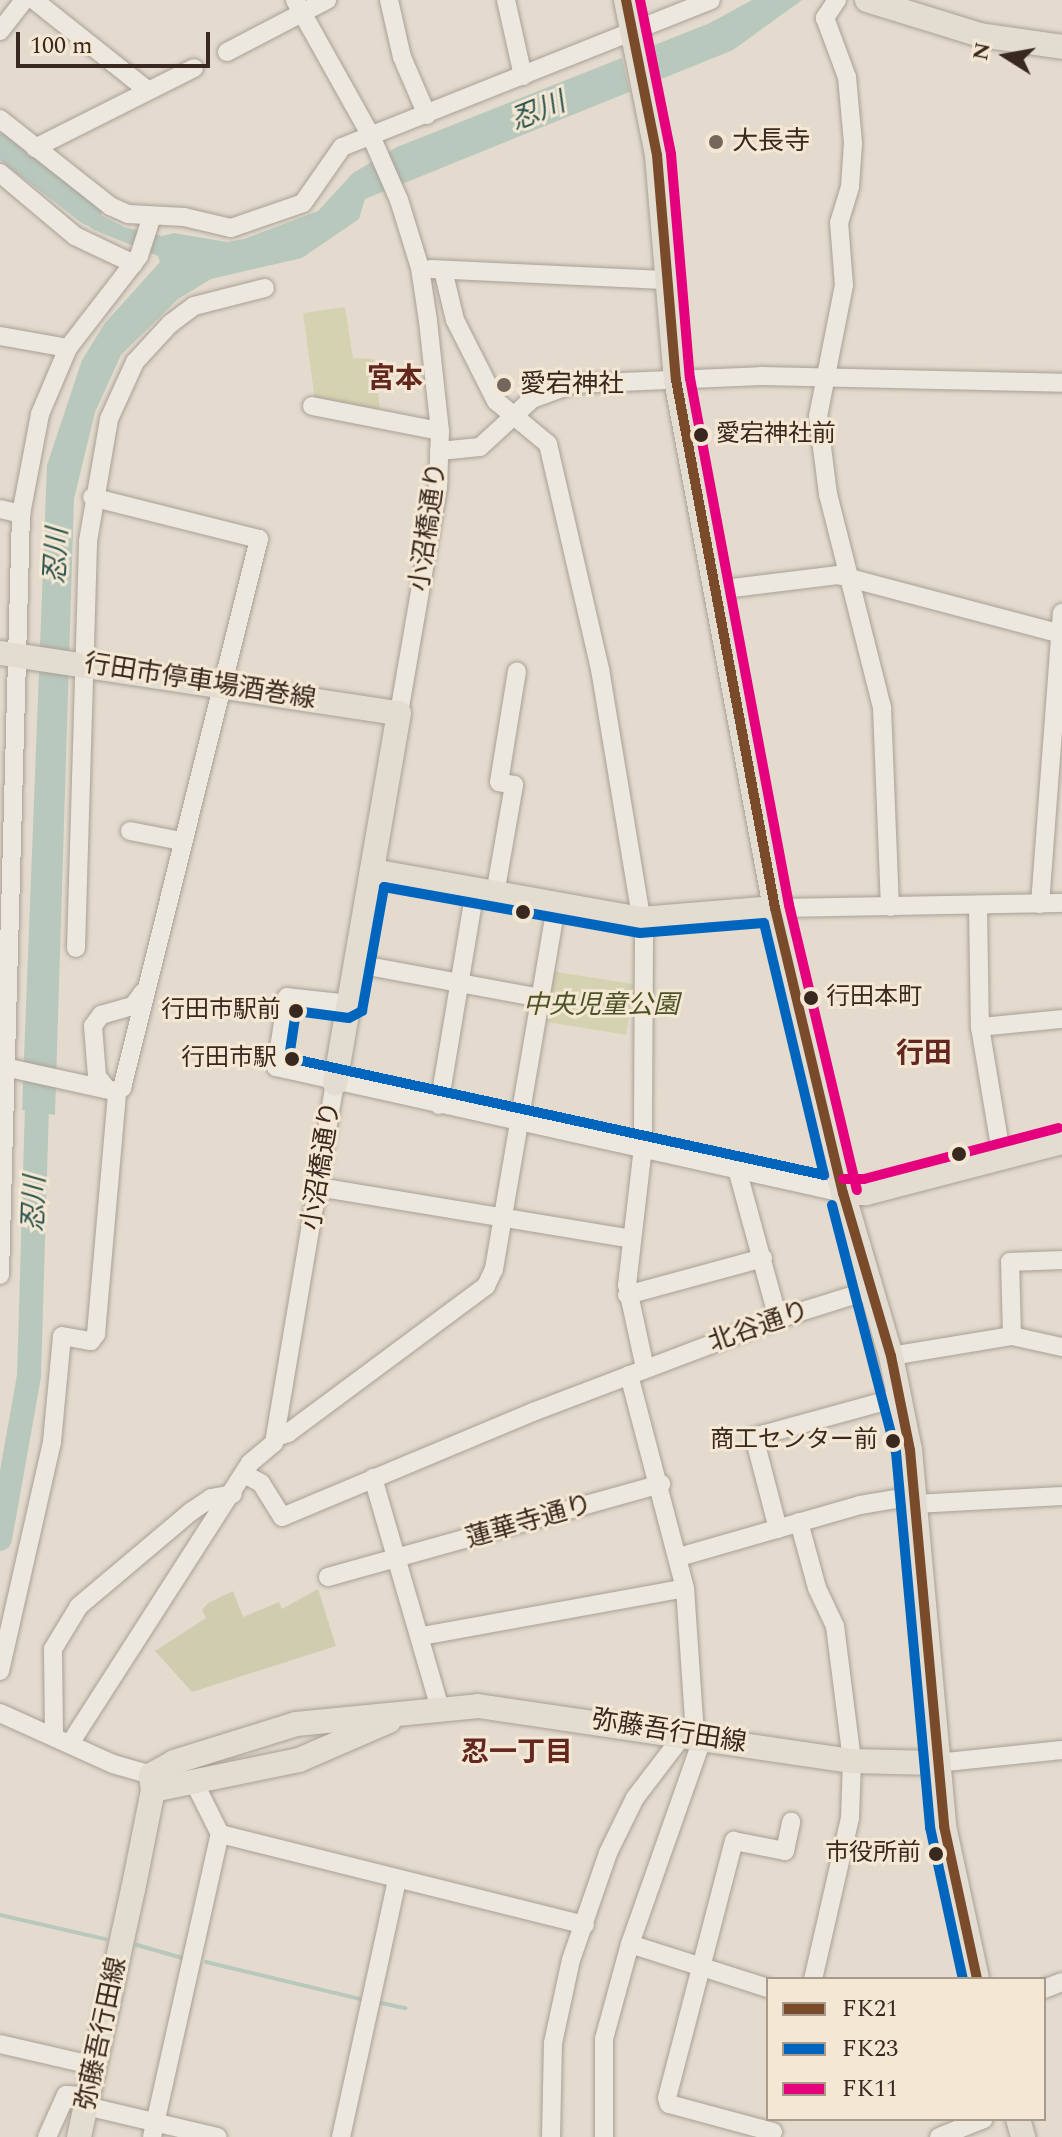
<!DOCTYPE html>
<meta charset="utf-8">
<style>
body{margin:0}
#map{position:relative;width:1062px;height:2137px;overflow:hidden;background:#e4dbce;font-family:Spectral,"Noto Sans JP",serif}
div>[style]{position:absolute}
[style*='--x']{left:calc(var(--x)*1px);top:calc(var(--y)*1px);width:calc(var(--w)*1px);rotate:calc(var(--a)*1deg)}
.green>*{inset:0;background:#d5d2b1;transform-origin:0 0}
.cemetery>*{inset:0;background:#d0ccb0}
.water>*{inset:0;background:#b9c8bd}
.pier>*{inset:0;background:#e4dbce}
.stream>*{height:4px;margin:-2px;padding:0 2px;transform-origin:2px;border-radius:2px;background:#b9c8bd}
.river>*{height:24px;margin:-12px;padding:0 12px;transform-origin:12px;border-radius:12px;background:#b9c8bd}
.roads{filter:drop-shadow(0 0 2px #a9a096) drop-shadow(0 0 2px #a9a096)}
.minor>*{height:18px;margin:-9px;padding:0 9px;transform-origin:9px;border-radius:9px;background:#ece7df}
.major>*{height:24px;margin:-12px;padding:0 12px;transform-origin:12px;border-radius:12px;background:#e3dcd1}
.bus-1>*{height:10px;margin:-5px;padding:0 5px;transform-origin:5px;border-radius:5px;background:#7a4b2a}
.bus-2>*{height:10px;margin:-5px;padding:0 5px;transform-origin:5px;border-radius:5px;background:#0065bd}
.bus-3>*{height:10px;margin:-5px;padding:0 5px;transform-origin:5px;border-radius:5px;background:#e5007d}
.dots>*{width:22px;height:22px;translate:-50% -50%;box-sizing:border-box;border:4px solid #f4e8d4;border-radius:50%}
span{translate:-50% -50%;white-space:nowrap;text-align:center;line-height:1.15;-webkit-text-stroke:6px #f4e8d4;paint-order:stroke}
.bus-label{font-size:24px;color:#38281f}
.left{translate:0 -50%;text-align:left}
.right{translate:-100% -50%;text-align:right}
.poi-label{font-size:26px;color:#38281f}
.street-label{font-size:26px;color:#38281f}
.park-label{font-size:26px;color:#4c5326;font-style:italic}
.water-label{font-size:28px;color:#2f5751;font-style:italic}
.neighbourhood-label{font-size:28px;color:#63271f;font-weight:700}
.legend{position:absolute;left:766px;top:1977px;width:280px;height:144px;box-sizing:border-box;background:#f4e8d4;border:2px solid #a99b8c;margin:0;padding:10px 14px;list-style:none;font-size:24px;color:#38281f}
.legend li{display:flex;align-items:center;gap:16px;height:40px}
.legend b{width:40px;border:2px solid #a99b8c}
.north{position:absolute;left:966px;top:16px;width:80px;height:80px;-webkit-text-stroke:6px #f4e8d4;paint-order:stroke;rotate:281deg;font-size:22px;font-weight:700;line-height:32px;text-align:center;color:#38281f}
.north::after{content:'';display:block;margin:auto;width:28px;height:36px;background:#38281f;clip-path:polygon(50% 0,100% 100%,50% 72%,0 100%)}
.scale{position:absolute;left:16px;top:32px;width:194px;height:36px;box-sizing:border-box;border:4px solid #38281f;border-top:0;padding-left:10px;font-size:24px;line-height:28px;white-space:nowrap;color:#38281f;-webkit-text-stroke:6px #f4e8d4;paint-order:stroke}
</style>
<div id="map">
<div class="green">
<div style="clip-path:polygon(345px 307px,353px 358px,374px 359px,380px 410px,315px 400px,303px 313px)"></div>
<div style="left:550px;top:971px;width:85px;height:51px;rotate:9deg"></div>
</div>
<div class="cemetery">
<div style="clip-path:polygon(318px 1589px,336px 1646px,192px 1692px,155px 1651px,206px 1618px,202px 1610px,208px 1603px,233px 1591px,243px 1617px,279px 1602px,282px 1609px)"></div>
</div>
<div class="water">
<div style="clip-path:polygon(752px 0,802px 0,733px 50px,365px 199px,359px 219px,302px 258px,211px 279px,178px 299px,121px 355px,95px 412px,74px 499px,55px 1115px,22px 1110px,47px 465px,82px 360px,105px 323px,160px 262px,158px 256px,94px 230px,72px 213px,65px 197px,124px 227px,162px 236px,174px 233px,227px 242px,244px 239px,318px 211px,353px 173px,397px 147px,710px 23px)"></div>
</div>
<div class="pier">
<div style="clip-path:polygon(652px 41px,662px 84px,631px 97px,621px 54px)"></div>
</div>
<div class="stream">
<div style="--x:0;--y:1915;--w:108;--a:12.9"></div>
<div style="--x:137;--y:1945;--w:51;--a:15.9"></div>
<div style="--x:206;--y:1962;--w:158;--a:13.5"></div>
<div style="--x:381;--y:2003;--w:25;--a:12"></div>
</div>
<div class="river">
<div style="--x:0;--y:145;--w:113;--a:37.5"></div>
<div style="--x:0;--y:1539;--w:166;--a:-79.9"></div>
<div style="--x:29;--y:1376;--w:296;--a:-88.3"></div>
</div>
<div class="roads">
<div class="minor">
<div style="--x:34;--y:0;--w:144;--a:38.5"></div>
<div style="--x:295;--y:0;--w:156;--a:60.8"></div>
<div style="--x:371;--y:136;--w:70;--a:66.4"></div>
<div style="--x:399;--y:200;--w:71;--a:72.8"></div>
<div style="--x:420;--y:268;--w:54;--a:81.4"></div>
<div style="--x:428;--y:321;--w:111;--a:83.8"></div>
<div style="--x:440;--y:431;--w:56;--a:92"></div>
<div style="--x:438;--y:487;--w:229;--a:99.8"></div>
<div style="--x:389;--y:0;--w:58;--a:77.2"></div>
<div style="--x:402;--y:57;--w:63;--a:66.7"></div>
<div style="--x:506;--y:0;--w:78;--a:77.4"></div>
<div style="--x:837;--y:0;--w:22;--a:124"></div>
<div style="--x:825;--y:18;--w:63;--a:69.6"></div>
<div style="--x:847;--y:77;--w:66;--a:84.8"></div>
<div style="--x:853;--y:143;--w:44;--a:93.9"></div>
<div style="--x:850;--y:187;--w:37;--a:107"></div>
<div style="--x:839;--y:222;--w:63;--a:85.5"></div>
<div style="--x:844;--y:285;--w:134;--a:101.2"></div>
<div style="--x:818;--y:416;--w:79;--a:82.7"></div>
<div style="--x:828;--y:494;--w:221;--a:75.8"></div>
<div style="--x:882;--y:708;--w:199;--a:87.7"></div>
<div style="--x:0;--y:31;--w:39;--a:-52"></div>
<div style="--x:227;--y:52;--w:113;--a:-27.5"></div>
<div style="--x:0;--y:119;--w:140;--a:38.3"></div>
<div style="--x:110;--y:206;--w:20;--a:24"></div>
<div style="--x:128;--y:214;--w:56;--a:3.1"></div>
<div style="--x:184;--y:217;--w:48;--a:13.2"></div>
<div style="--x:231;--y:228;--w:76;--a:-19.1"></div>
<div style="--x:303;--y:203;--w:68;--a:-55.1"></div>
<div style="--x:342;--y:147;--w:397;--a:-21.7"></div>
<div style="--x:35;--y:148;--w:178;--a:-26.7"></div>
<div style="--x:0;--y:173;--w:98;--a:40"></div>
<div style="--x:75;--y:236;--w:65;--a:25.4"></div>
<div style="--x:431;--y:269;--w:233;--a:2.7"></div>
<div style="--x:443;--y:270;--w:51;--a:76.5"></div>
<div style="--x:455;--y:320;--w:91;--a:63.2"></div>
<div style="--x:496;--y:401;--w:67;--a:39.6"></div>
<div style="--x:548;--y:444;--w:231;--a:77"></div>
<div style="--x:600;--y:669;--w:269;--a:80.6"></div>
<div style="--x:644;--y:934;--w:213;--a:90.3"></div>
<div style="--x:643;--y:1147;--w:139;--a:96.6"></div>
<div style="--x:627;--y:1285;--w:85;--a:77.8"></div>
<div style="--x:0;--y:336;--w:69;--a:10"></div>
<div style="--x:312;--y:406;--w:130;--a:11.1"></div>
<div style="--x:439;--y:451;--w:41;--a:-5.6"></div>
<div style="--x:480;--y:447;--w:71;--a:-42.7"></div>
<div style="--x:532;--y:399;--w:44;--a:-20.1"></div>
<div style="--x:573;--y:384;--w:188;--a:-2.4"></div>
<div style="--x:761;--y:376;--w:301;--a:1.3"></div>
<div style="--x:0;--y:509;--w:22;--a:13"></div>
<div style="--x:716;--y:590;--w:123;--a:-7"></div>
<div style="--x:838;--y:575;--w:232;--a:14.8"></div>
<div style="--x:130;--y:831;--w:52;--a:11.1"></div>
<div style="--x:495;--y:894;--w:111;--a:-80.1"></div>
<div style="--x:514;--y:785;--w:15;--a:-169"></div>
<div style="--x:499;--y:782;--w:112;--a:-80.8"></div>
<div style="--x:1040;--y:904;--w:292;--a:-85.7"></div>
<div style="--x:978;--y:906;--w:121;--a:89.1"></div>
<div style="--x:980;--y:1027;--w:133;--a:80.5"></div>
<div style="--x:775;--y:908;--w:287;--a:-1"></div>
<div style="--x:76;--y:948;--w:407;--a:-88.3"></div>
<div style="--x:88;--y:541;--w:124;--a:-80.2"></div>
<div style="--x:109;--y:419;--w:63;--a:-65.5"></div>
<div style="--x:135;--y:362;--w:52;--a:-47.4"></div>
<div style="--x:170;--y:324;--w:30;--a:-37"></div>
<div style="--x:194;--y:306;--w:73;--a:-14.2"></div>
<div style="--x:357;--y:964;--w:186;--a:10.5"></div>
<div style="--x:350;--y:1004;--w:63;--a:-173.7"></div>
<div style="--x:287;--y:997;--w:71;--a:98.9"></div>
<div style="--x:276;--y:1067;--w:581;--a:12.53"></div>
<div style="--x:980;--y:1027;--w:82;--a:-5.6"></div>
<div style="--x:0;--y:1066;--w:117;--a:12.4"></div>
<div style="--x:114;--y:1091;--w:9;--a:-21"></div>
<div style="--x:122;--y:1088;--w:566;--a:-75.99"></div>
<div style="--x:259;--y:539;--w:172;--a:-165.9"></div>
<div style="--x:107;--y:1089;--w:16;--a:-128"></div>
<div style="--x:97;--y:1076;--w:50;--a:-94.6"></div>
<div style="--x:93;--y:1026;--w:14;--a:-54"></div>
<div style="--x:101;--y:1015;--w:33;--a:-16"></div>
<div style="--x:133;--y:1006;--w:17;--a:-54"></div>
<div style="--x:439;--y:1105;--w:218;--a:-80.5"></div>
<div style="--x:737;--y:1169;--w:156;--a:74.7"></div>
<div style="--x:318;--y:1187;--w:318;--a:9.4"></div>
<div style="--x:0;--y:1275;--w:761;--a:-88.42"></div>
<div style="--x:21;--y:514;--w:102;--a:-79.2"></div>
<div style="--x:40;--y:414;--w:72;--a:-67"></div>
<div style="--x:68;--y:348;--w:116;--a:-52.3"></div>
<div style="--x:139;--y:256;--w:40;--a:-72"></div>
<div style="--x:627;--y:1295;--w:141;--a:-15.2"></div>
<div style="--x:1012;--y:1336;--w:74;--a:-91.5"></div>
<div style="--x:1010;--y:1262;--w:52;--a:-2.2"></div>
<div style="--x:891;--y:1356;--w:123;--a:-9.4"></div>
<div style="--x:1012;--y:1336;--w:51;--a:12.4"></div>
<div style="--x:629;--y:1375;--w:220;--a:75.3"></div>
<div style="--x:685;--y:1588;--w:148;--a:86.1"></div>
<div style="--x:276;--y:1437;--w:13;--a:-18"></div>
<div style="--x:288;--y:1433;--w:247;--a:-36.6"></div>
<div style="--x:486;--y:1286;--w:19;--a:-65"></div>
<div style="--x:494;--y:1269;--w:369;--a:-80.3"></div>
<div style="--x:244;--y:1474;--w:19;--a:28"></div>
<div style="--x:261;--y:1483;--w:40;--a:58"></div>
<div style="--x:282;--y:1517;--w:272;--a:-22.7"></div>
<div style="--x:533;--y:1412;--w:262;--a:-20.8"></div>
<div style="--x:778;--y:1319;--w:100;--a:-17.5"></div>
<div style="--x:373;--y:1478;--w:241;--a:73.8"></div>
<div style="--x:915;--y:1504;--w:147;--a:-3.1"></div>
<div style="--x:799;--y:1522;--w:68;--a:74.7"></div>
<div style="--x:817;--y:1588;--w:42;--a:64.7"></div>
<div style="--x:835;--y:1626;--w:136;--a:82.8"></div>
<div style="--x:852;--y:1761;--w:57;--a:92"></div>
<div style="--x:850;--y:1818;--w:165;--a:102.9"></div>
<div style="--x:778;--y:1529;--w:95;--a:-104.6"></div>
<div style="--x:754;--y:1437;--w:151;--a:-15.3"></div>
<div style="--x:679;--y:1557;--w:188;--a:-16"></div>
<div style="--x:860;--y:1505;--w:55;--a:-9.5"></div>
<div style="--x:328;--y:1577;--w:346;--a:-15.6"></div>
<div style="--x:422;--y:1636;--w:267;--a:-10.3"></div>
<div style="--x:0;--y:1671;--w:235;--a:-77.2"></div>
<div style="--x:52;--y:1442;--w:106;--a:-84.6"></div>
<div style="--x:62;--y:1336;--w:29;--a:10"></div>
<div style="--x:91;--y:1341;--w:9;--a:-54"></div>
<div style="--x:96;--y:1334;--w:243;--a:-85"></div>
<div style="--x:0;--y:1713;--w:124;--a:24.3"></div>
<div style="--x:113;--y:1764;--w:40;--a:16"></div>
<div style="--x:54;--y:1733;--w:84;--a:-90.7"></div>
<div style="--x:53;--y:1649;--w:50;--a:-58.8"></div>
<div style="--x:79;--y:1606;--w:148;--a:-40.1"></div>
<div style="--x:192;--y:1511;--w:23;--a:-34"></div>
<div style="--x:211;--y:1498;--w:22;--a:-10"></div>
<div style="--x:71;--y:1742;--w:331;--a:-57.3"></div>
<div style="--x:250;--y:1463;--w:31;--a:-40"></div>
<div style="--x:274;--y:1443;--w:364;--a:-80.4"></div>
<div style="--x:936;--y:1763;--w:127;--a:-5.9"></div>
<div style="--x:194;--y:1782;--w:58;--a:63.4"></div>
<div style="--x:220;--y:1834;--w:376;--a:14"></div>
<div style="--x:630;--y:1944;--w:145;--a:17.7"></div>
<div style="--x:1044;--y:1989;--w:19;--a:-21"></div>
<div style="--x:0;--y:2044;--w:98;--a:13"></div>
<div style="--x:86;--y:2106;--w:135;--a:13.3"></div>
<div style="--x:773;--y:2132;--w:108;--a:-164.9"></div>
<div style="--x:669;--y:2104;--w:6;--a:-108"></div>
<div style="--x:667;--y:2098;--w:266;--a:-75.4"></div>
<div style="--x:734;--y:1841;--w:52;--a:11.1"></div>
<div style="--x:785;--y:1851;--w:30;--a:-78"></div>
<div style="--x:47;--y:2137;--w:46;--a:-65.7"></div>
<div style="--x:66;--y:2095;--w:22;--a:3"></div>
<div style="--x:152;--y:2137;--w:311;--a:-77.4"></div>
<div style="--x:341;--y:2137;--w:263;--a:-77.7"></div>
<div style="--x:551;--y:2137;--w:94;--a:-88.8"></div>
<div style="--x:553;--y:2043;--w:85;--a:-77.8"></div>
<div style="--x:571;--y:1960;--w:113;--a:-70.9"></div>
<div style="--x:608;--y:1853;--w:61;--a:-63.9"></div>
<div style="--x:635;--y:1798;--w:81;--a:-52.6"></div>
<div style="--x:604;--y:2137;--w:98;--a:-90"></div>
<div style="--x:604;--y:2039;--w:98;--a:-74.7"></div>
<div style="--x:630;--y:1944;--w:219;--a:-70.6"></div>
<div style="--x:939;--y:2137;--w:48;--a:-21.8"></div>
</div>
<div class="major">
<div style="--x:626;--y:0;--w:158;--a:78.7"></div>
<div style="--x:657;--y:155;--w:226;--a:85.2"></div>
<div style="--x:676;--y:380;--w:537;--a:79.38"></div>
<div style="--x:775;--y:908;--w:293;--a:76.6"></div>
<div style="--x:843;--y:1193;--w:170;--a:73.6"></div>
<div style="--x:891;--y:1356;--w:96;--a:78.6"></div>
<div style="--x:910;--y:1450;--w:378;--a:84.8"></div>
<div style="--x:944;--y:1826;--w:157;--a:77.8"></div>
<div style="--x:867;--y:0;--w:118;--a:17.2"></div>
<div style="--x:980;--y:35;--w:83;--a:8.3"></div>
<div style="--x:0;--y:653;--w:403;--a:8.6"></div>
<div style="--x:399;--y:713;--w:376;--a:99.8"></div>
<div style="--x:373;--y:871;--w:272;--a:10.2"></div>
<div style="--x:641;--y:919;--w:134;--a:-4.7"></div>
<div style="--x:843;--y:1193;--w:23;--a:0"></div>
<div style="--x:866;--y:1193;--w:203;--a:-14.6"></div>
<div style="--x:153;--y:1790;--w:149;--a:-11.6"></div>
<div style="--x:299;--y:1760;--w:98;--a:-23.4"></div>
<div style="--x:1018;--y:2119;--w:19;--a:74"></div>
<div style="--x:79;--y:2137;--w:253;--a:-77.7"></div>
<div style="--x:133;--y:1890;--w:102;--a:-78.7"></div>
<div style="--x:153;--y:1790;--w:15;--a:-98"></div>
<div style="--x:151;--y:1775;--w:26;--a:-29"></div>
<div style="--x:174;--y:1762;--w:128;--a:-17.3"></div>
<div style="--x:296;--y:1724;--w:183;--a:-5.6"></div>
<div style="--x:478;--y:1706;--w:378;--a:8.4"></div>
<div style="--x:852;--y:1761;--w:84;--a:1.4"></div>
</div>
</div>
<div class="bus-1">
<div style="--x:626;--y:0;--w:158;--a:78.7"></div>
<div style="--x:657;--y:155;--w:226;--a:85.2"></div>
<div style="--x:676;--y:380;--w:537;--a:79.38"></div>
<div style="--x:775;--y:908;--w:293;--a:76.6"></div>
<div style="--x:843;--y:1193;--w:170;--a:73.6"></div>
<div style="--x:891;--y:1356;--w:96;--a:78.6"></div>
<div style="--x:910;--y:1450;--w:378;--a:84.8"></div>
<div style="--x:944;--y:1826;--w:157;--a:77.8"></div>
</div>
<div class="bus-2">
<div style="--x:384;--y:887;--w:260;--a:10.2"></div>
<div style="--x:640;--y:933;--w:124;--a:-4.6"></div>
<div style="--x:764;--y:923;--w:259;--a:76.6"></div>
<div style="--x:824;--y:1175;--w:548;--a:-167.66"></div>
<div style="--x:289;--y:1058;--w:48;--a:-81.5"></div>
<div style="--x:296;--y:1011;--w:53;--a:7.5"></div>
<div style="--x:349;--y:1018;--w:15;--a:-28"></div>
<div style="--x:362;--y:1011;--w:126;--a:-79.9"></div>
<div style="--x:832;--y:1205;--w:255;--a:75.5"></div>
<div style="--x:896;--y:1452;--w:377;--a:84.8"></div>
<div style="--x:930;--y:1827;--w:156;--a:77.8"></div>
</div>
<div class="bus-3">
<div style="--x:640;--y:0;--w:157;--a:78.6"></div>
<div style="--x:671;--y:154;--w:225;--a:85.2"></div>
<div style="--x:690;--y:378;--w:536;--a:79.36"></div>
<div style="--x:789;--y:905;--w:293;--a:76.6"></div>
<div style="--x:843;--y:1179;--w:21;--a:0"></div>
<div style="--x:864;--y:1179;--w:201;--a:-14.7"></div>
</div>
<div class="dots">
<div style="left:716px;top:142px;background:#74675c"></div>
<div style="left:504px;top:385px;background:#74675c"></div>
<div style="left:701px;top:435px;background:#38281f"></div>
<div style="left:523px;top:912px;background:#38281f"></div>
<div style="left:811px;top:998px;background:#38281f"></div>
<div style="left:296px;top:1011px;background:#38281f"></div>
<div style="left:292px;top:1059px;background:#38281f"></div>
<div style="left:959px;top:1154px;background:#38281f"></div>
<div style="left:893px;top:1441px;background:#38281f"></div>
<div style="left:936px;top:1854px;background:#38281f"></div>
</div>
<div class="bus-label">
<span class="left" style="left:716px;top:435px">愛宕神社前</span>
<span class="left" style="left:826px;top:998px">行田本町</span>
<span class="right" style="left:281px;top:1011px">行田市駅前</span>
<span class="right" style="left:277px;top:1059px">行田市駅</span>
<span class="right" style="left:878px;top:1441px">商工センター前</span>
<span class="right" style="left:921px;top:1854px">市役所前</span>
</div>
<div class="poi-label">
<span class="left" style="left:732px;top:142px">大長寺</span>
<span class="left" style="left:520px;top:385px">愛宕神社</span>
</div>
<div class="street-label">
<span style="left:429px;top:527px;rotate:-82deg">小沼橋通り</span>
<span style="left:200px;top:682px;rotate:9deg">行田市停車場酒巻線</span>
<span style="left:322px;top:1166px;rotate:-81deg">小沼橋通り</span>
<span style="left:759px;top:1327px;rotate:-19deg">北谷通り</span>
<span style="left:529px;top:1522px;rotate:-16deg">蓮華寺通り</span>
<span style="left:669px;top:1732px;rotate:9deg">弥藤吾行田線</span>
<span style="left:102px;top:2034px;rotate:-78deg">弥藤吾行田線</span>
</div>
<div class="park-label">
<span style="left:601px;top:1006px">中央児童公園</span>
</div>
<div class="water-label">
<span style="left:538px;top:112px;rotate:-22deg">忍川</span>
<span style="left:57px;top:556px;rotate:-87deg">忍川</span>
<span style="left:35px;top:1204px;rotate:-88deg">忍川</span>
</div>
<div class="neighbourhood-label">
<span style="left:395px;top:379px">宮本</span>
<span style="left:924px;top:1054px">行田</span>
<span style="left:517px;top:1753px">忍一丁目</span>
</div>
<ul class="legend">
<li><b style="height:10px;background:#7a4b2a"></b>FK21</li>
<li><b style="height:10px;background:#0065bd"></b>FK23</li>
<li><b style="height:10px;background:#e5007d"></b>FK11</li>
</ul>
<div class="north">N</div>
<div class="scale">100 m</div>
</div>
